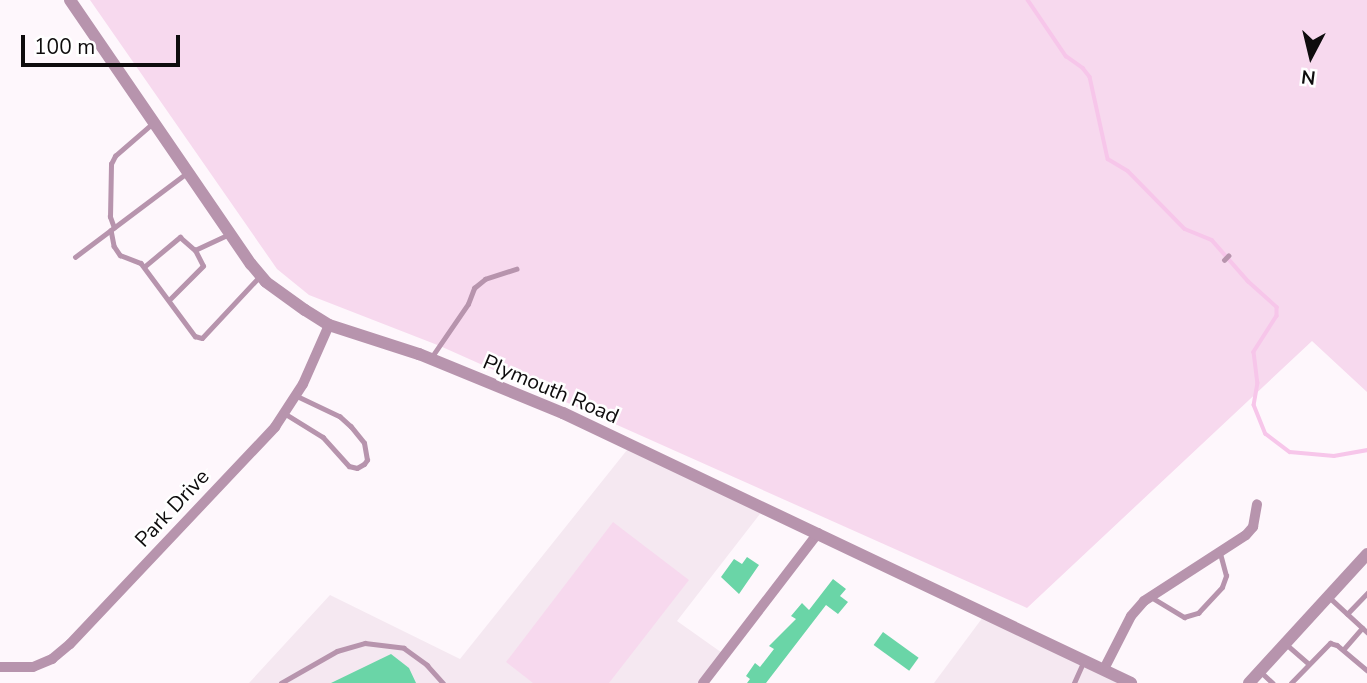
<!DOCTYPE html>
<style>
body{margin:0}
#map{position:relative;width:1367px;height:683px;overflow:hidden;background:#fef7fc;font-family:"Nunito Sans",sans-serif}
div>[style]{position:absolute}
[style*='--x']{left:calc(var(--x)*1px);top:calc(var(--y)*1px);width:calc(var(--w)*1px);rotate:calc(var(--a)*1deg)}
.built>*{inset:0;background:#f5e8f1}
.green>*{inset:0;background:#f7d9ee}
.stream>*{height:3.5px;margin:-1.75px;padding:0 1.75px;transform-origin:1.75px;border-radius:1.75px;background:#f7c6ea}
.building>*{inset:0;background:#6ad5a7;transform-origin:0 0}
.service>*{height:4.5px;margin:-2.25px;padding:0 2.25px;transform-origin:2.25px;border-radius:2.25px;background:#b794ad}
.minor>*{height:10px;margin:-5px;padding:0 5px;transform-origin:5px;border-radius:5px;background:#b794ad}
.tertiary>*{height:12px;margin:-6px;padding:0 6px;transform-origin:6px;border-radius:6px;background:#b794ad}
span{translate:-50% -50%;white-space:nowrap;text-align:center;line-height:1.15;-webkit-text-stroke:5px #fff;paint-order:stroke}
.street-label{font-size:21px;color:#0e0c0d}
.north{position:absolute;left:1276px;top:21px;width:70px;height:70px;-webkit-text-stroke:5px #fff;paint-order:stroke;rotate:187deg;font-size:19px;font-weight:700;line-height:28px;text-align:center;color:#0e0c0d}
.north::after{content:'';display:block;margin:auto;width:24px;height:32px;background:#0e0c0d;clip-path:polygon(50% 0,100% 100%,50% 72%,0 100%)}
.scale{position:absolute;left:21px;top:35px;width:159px;height:32px;box-sizing:border-box;border:4px solid #0e0c0d;border-top:0;padding-left:9px;font-size:21px;line-height:24px;white-space:nowrap;color:#0e0c0d;-webkit-text-stroke:5px #fff;paint-order:stroke}
</style>
<div id="map">
<div class="built">
<div style="clip-path:polygon(631px 445px,763px 510px,677px 621px,725px 655px,703px 683px,249px 683px,330px 595px,460px 659px)"></div>
<div style="clip-path:polygon(986px 613px,1131px 683px,934px 683px)"></div>
</div>
<div class="green">
<div style="clip-path:polygon(90px 0,1367px 0,1367px 392px,1312px 341px,1027px 608px,440px 346px,309px 295px,277px 269px)"></div>
<div style="clip-path:polygon(613px 522px,689px 580px,609px 683px,533px 683px,506px 662px)"></div>
</div>
<div class="stream">
<div style="--x:1028;--y:0;--w:68;--a:55.8"></div>
<div style="--x:1066;--y:56;--w:21;--a:35"></div>
<div style="--x:1083;--y:68;--w:11;--a:52"></div>
<div style="--x:1090;--y:77;--w:84;--a:77.6"></div>
<div style="--x:1108;--y:159;--w:23;--a:31"></div>
<div style="--x:1128;--y:171;--w:81;--a:45.5"></div>
<div style="--x:1185;--y:229;--w:29;--a:22"></div>
<div style="--x:1212;--y:240;--w:55;--a:48.7"></div>
<div style="--x:1248;--y:281;--w:39;--a:42"></div>
<div style="--x:1277;--y:307;--w:9;--a:90"></div>
<div style="--x:1277;--y:316;--w:43;--a:122.6"></div>
<div style="--x:1254;--y:352;--w:31;--a:83"></div>
<div style="--x:1258;--y:383;--w:22;--a:100"></div>
<div style="--x:1254;--y:405;--w:31;--a:68"></div>
<div style="--x:1266;--y:434;--w:30;--a:37"></div>
<div style="--x:1290;--y:452;--w:44;--a:5.2"></div>
<div style="--x:1334;--y:456;--w:34;--a:-10"></div>
</div>
<div class="building">
<div style="clip-path:polygon(747px 557px,759px 565px,739px 594px,721px 577px,734px 559px,742px 564px)"></div>
<div style="clip-path:polygon(833px 579px,846px 589px,840px 596px,848px 602px,838px 614px,826px 605px,766px 683px,747px 683px,750px 679px,746px 676px,755px 663px,760px 667px,774px 649px,769px 646px,796px 619px,791px 616px,802px 603px,809px 610px)"></div>
<div style="left:883px;top:632px;width:44px;height:16px;rotate:36deg"></div>
<div style="clip-path:polygon(391px 654px,409px 668px,416px 683px,331px 683px)"></div>
</div>
<div class="service">
<div style="--x:114;--y:228;--w:12;--a:-110"></div>
<div style="--x:110;--y:217;--w:53;--a:-88.9"></div>
<div style="--x:111;--y:164;--w:9;--a:-63"></div>
<div style="--x:115;--y:156;--w:50;--a:-41"></div>
<div style="--x:111;--y:230;--w:16;--a:79"></div>
<div style="--x:114;--y:246;--w:11;--a:56"></div>
<div style="--x:120;--y:255;--w:22;--a:21"></div>
<div style="--x:141;--y:263;--w:91;--a:53.5"></div>
<div style="--x:195;--y:336;--w:7;--a:16"></div>
<div style="--x:202;--y:338;--w:83;--a:-46.9"></div>
<div style="--x:75;--y:257;--w:140;--a:-36.9"></div>
<div style="--x:1224;--y:260;--w:6;--a:-45"></div>
<div style="--x:144;--y:267;--w:47;--a:-39.8"></div>
<div style="--x:180;--y:237;--w:20;--a:41"></div>
<div style="--x:169;--y:300;--w:48;--a:-45"></div>
<div style="--x:203;--y:266;--w:18;--a:-117"></div>
<div style="--x:195;--y:250;--w:38;--a:-25"></div>
<div style="--x:431;--y:358;--w:65;--a:-55.6"></div>
<div style="--x:468;--y:304;--w:17;--a:-69"></div>
<div style="--x:474;--y:288;--w:14;--a:-39"></div>
<div style="--x:485;--y:279;--w:33;--a:-18"></div>
<div style="--x:284;--y:413;--w:46;--a:31.6"></div>
<div style="--x:323;--y:437;--w:39;--a:48"></div>
<div style="--x:349;--y:466;--w:8;--a:14"></div>
<div style="--x:357;--y:468;--w:8;--a:-30"></div>
<div style="--x:364;--y:464;--w:5;--a:-53"></div>
<div style="--x:367;--y:460;--w:17;--a:-100"></div>
<div style="--x:364;--y:443;--w:21;--a:-129"></div>
<div style="--x:351;--y:427;--w:15;--a:-138"></div>
<div style="--x:340;--y:417;--w:49;--a:-154.5"></div>
<div style="--x:1151;--y:597;--w:39;--a:31"></div>
<div style="--x:1184;--y:617;--w:15;--a:-16"></div>
<div style="--x:1198;--y:613;--w:35;--a:-47"></div>
<div style="--x:1222;--y:587;--w:12;--a:-70"></div>
<div style="--x:1226;--y:576;--w:24;--a:-105"></div>
<div style="--x:1329;--y:597;--w:52;--a:42.6"></div>
<div style="--x:1347;--y:614;--w:29;--a:-46"></div>
<div style="--x:1286;--y:644;--w:30;--a:41"></div>
<div style="--x:1343;--y:650;--w:29;--a:-49"></div>
<div style="--x:1261;--y:672;--w:16;--a:43"></div>
<div style="--x:281;--y:683;--w:64;--a:-29.7"></div>
<div style="--x:337;--y:651;--w:29;--a:-16"></div>
<div style="--x:365;--y:643;--w:39;--a:7"></div>
<div style="--x:404;--y:648;--w:29;--a:36"></div>
<div style="--x:427;--y:665;--w:24;--a:48"></div>
<div style="--x:1074;--y:683;--w:24;--a:-66"></div>
<div style="--x:1291;--y:683;--w:56;--a:-45.7"></div>
<div style="--x:1330;--y:643;--w:7;--a:16"></div>
<div style="--x:1337;--y:645;--w:39;--a:40"></div>
</div>
<div class="minor">
<div style="--x:0;--y:667;--w:33;--a:0"></div>
<div style="--x:33;--y:667;--w:21;--a:-23"></div>
<div style="--x:52;--y:659;--w:23;--a:-40"></div>
<div style="--x:70;--y:644;--w:299;--a:-46.6"></div>
<div style="--x:275;--y:427;--w:51;--a:-56.9"></div>
<div style="--x:303;--y:384;--w:64;--a:-66.2"></div>
<div style="--x:1104;--y:669;--w:59;--a:-63"></div>
<div style="--x:1131;--y:616;--w:20;--a:-49"></div>
<div style="--x:1144;--y:601;--w:121;--a:-32.9"></div>
<div style="--x:1246;--y:535;--w:11;--a:-49"></div>
<div style="--x:1253;--y:527;--w:23;--a:-80"></div>
<div style="--x:703;--y:683;--w:189;--a:-52.5"></div>
</div>
<div class="tertiary">
<div style="--x:70;--y:0;--w:320;--a:55.6"></div>
<div style="--x:251;--y:264;--w:23;--a:50"></div>
<div style="--x:266;--y:282;--w:48;--a:35.7"></div>
<div style="--x:305;--y:310;--w:28;--a:32"></div>
<div style="--x:329;--y:325;--w:95;--a:17.9"></div>
<div style="--x:419;--y:354;--w:156;--a:22.3"></div>
<div style="--x:563;--y:413;--w:629;--a:25.42"></div>
<div style="--x:1249;--y:683;--w:175;--a:-47.5"></div>
</div>
<div class="street-label">
<span style="left:551px;top:389px;rotate:23deg">Plymouth Road</span>
<span style="left:172px;top:508px;rotate:-47deg">Park Drive</span>
</div>
<div class="north">N</div>
<div class="scale">100 m</div>
</div>
